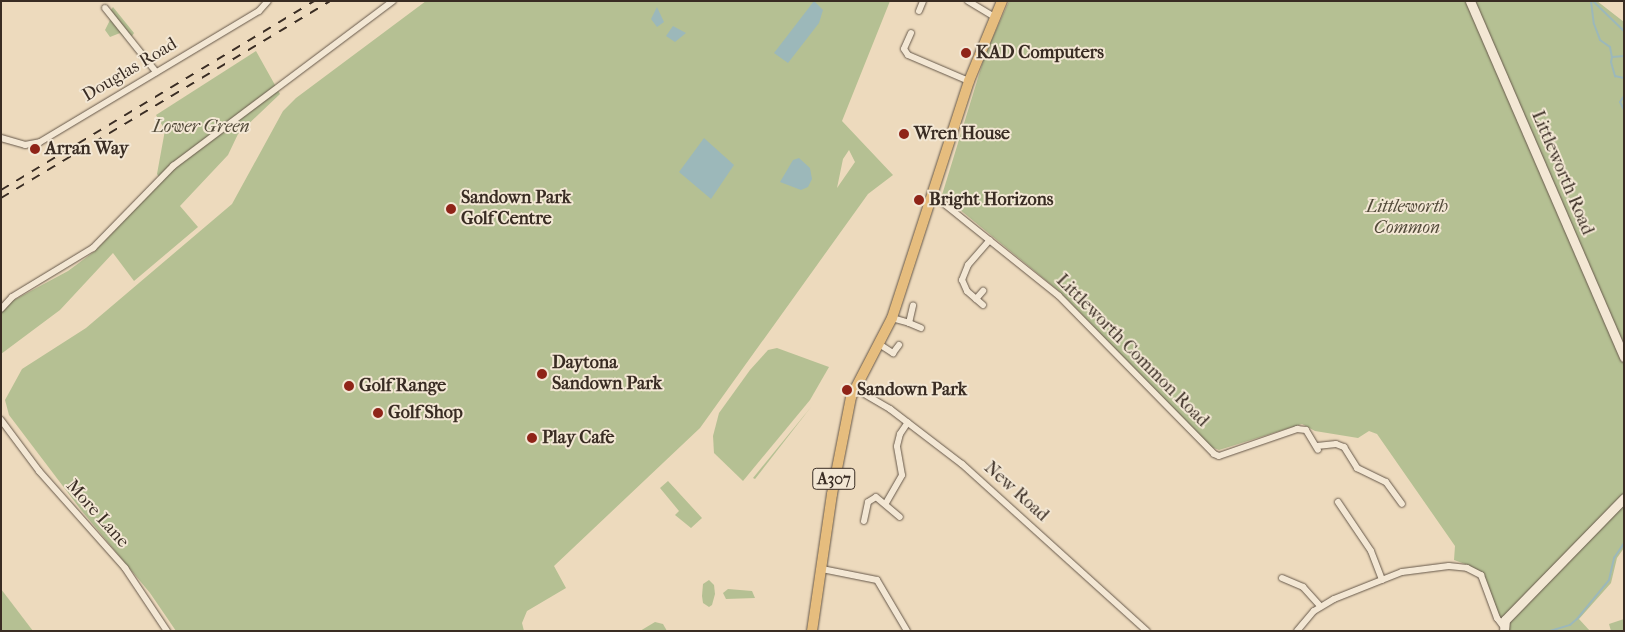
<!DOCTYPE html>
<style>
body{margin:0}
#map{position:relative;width:1625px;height:632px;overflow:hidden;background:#eddabd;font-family:"IM FELL French Canon",serif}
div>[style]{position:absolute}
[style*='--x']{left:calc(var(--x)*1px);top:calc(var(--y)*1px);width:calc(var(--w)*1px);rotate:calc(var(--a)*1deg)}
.green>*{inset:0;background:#b5c093}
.water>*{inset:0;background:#9cb8ba}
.stream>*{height:2px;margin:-1px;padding:0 1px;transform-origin:1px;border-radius:1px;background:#9cb8ba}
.roads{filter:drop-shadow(0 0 1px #66584a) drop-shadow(0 0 1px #66584a)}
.street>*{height:6px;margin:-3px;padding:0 3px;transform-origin:3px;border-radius:3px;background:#f3e7d4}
.secondary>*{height:9px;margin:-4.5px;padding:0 4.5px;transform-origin:4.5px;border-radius:4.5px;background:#f3e7d4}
.primary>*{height:10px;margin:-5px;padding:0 5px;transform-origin:5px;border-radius:5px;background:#e6bd7e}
.rail>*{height:2px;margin-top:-1px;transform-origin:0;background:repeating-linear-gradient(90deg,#392c23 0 9px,transparent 0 18px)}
.dots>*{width:14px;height:14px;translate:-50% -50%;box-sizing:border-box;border:2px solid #f3e7d4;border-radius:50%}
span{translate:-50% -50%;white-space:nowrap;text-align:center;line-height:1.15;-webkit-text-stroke:4px #f3e7d4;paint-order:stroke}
.shield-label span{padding:1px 4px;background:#f3e7d4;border:1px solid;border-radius:4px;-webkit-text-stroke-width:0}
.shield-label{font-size:16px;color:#392c23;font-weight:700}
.poi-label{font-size:18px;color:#392c23;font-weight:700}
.left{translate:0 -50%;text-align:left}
.street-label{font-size:18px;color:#392c23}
.park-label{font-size:18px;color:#524a39;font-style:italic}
.frame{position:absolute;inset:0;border:2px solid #392c23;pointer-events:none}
</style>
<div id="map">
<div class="green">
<div style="clip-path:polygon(evenodd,426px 1px,890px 1px,842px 121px,893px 175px,868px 194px,700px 428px,554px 566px,566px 588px,527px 611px,522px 623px,524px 631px,176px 631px,150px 593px,81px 510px,9px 415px,5px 400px,22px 369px,86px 328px,232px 204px,283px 111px,296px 98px,426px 1px,849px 150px,855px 162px,837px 188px,843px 159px,849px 150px)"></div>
<div style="clip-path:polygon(1009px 1px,1597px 1px,1624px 22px,1624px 548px,1617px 558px,1611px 583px,1579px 619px,1590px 631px,1504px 631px,1487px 584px,1468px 565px,1454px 560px,1455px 546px,1377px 434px,1369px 431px,1358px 438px,1315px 431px,1302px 424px,1219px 450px,1211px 447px,1060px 292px,942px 195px,985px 55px)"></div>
<div style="clip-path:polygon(113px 7px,134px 33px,132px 36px,126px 39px,120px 33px,110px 37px,105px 30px,110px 20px,107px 15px)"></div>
<div style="clip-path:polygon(256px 51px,280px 94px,238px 134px,228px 155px,180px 206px,198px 227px,134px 281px,113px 253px,60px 310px,1px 354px,1px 307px,68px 271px,95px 251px,162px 181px,157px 174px,165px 130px,156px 115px)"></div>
<div style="clip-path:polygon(777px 348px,829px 367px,810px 400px,743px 481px,714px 453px,713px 436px,719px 413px,750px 370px,768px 350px)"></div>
<div style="clip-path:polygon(811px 407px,755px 479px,753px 478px)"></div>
<div style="clip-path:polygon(668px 481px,702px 518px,691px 528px,675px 515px,679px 511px,660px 488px)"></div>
<div style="clip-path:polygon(709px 580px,714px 585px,715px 594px,712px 605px,709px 607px,703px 603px,702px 596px,703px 584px)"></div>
<div style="clip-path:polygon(1px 589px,33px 631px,1px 631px)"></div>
<div style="clip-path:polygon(728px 589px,752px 591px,755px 598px,726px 599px,723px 593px)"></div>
<div style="clip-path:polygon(1624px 619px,1624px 631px,1611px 631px,1609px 624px)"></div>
<div style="clip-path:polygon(655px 622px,663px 624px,667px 631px,640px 631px)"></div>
</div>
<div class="water">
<div style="clip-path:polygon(814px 1px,823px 10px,819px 23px,788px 63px,774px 53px)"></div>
<div style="clip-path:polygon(657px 7px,664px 22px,657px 27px,651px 19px)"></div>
<div style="clip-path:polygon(673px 26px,686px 33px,675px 42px,666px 36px)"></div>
<div style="clip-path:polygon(704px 138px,734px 165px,711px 199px,679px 172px)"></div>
<div style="clip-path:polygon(799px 158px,810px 168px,812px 179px,808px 187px,801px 190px,780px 182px,793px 160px)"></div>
</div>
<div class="stream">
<div style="--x:1591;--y:1;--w:23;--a:83"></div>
<div style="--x:1594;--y:24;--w:17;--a:69"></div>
<div style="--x:1600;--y:40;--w:12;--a:35"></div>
<div style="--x:1610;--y:47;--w:10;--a:79"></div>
<div style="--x:1593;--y:1;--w:43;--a:44.1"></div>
<div style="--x:1624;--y:56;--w:12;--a:175"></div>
<div style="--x:1612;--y:57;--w:5;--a:101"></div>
<div style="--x:1611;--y:62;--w:15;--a:74"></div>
<div style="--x:1615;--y:76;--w:9;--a:13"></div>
<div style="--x:1624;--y:96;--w:7;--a:124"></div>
<div style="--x:1620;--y:102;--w:9;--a:63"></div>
<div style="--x:1550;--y:631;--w:21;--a:-17"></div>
<div style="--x:1570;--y:625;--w:9;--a:-41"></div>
<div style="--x:1577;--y:619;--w:50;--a:-50.6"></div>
<div style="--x:1609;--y:580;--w:23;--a:-77"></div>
<div style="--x:1614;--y:558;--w:18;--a:-56"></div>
</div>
<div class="roads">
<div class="street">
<div style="--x:968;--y:1;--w:31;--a:31"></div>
<div style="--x:105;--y:8;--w:82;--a:51.4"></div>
<div style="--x:919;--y:11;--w:11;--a:-68"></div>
<div style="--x:911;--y:33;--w:17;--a:114"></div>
<div style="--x:904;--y:49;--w:7;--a:56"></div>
<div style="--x:908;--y:55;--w:66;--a:23.1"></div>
<div style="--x:1;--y:138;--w:25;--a:16"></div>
<div style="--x:25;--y:145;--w:15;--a:-11"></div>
<div style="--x:40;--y:142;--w:255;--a:-30.9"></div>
<div style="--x:259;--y:11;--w:13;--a:-48"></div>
<div style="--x:933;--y:195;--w:161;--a:38.7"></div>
<div style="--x:1059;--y:296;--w:221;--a:45.5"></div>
<div style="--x:1214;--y:454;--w:5;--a:22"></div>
<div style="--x:1219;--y:456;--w:83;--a:-19.1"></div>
<div style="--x:1297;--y:429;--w:9;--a:6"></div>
<div style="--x:1306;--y:430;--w:23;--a:59"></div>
<div style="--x:976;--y:299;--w:11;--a:-49"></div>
<div style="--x:983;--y:305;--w:21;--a:-139"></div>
<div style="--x:967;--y:291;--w:12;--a:-114"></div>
<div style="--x:962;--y:280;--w:16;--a:-68"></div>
<div style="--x:968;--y:265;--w:33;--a:-49"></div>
<div style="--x:1;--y:309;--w:16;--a:-47"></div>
<div style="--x:12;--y:297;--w:95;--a:-31.2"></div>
<div style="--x:93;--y:248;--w:115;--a:-45.7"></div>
<div style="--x:173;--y:166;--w:275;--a:-36.9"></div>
<div style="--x:892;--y:318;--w:18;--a:16"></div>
<div style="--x:909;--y:323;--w:18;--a:-77"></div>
<div style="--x:909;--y:323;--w:13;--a:23"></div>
<div style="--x:879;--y:344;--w:17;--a:33"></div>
<div style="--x:893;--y:353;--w:10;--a:-53"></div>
<div style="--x:854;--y:388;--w:42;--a:30.3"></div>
<div style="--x:890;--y:409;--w:91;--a:37.4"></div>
<div style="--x:962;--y:464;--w:249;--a:42.1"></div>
<div style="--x:1;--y:420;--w:64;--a:53.3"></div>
<div style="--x:39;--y:471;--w:130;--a:48.4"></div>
<div style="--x:125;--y:568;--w:76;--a:56.3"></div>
<div style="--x:1317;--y:446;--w:19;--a:-6"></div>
<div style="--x:1336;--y:444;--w:9;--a:21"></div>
<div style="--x:1344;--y:447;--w:25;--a:58"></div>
<div style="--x:1357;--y:468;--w:32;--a:26"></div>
<div style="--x:1386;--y:482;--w:27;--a:54"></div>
<div style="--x:1338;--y:502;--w:59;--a:56"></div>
<div style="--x:1371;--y:551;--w:31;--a:69"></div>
<div style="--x:886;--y:503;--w:32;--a:-60"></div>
<div style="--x:902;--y:475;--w:29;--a:-100"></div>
<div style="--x:897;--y:446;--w:12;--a:-76"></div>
<div style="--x:900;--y:434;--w:14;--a:-56"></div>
<div style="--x:864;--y:521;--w:19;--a:-78"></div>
<div style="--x:868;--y:502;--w:9;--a:-32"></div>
<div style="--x:876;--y:497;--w:31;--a:40"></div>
<div style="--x:822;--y:569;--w:56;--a:11.3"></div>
<div style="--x:877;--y:580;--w:59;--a:59.5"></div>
<div style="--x:1282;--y:578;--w:23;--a:23"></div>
<div style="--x:1303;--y:587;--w:25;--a:48"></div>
<div style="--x:1297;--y:631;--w:26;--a:-50"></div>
<div style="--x:1314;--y:611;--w:23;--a:-31"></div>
<div style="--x:1334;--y:599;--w:73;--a:-21.7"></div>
<div style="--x:1402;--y:572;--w:47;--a:-7.3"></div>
<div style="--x:1449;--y:566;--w:18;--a:6"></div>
<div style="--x:1467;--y:568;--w:16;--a:27"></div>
<div style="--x:1481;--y:575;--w:46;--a:69.6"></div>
<div style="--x:1497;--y:618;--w:10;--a:53"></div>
</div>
<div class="secondary">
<div style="--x:1470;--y:1;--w:388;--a:66.6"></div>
<div style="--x:1504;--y:631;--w:11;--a:-85"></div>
<div style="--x:1505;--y:620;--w:170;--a:-45.7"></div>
</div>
<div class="primary">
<div style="--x:812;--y:631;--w:138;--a:-81.7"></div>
<div style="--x:832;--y:494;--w:99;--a:-78.9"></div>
<div style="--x:851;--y:397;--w:89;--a:-62.6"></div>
<div style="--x:892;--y:318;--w:249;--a:-72"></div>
<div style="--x:969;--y:81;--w:87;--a:-67.6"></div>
</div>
</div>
<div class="rail">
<div style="--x:1;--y:190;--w:366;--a:-31.1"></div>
<div style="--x:1;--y:198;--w:383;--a:-30.9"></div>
</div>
<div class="dots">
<div style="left:966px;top:53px;background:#8f2418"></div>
<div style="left:904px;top:134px;background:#8f2418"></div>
<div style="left:35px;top:149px;background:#8f2418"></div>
<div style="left:919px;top:200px;background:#8f2418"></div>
<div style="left:451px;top:209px;background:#8f2418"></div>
<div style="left:542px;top:374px;background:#8f2418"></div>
<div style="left:349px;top:386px;background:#8f2418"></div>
<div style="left:847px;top:390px;background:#8f2418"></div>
<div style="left:378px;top:413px;background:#8f2418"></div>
<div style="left:532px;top:438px;background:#8f2418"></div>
</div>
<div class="shield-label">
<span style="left:834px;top:479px">A307</span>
</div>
<div class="poi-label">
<span class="left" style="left:976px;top:53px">KAD Computers</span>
<span class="left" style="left:914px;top:134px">Wren House</span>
<span class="left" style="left:45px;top:149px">Arran Way</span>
<span class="left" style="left:461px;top:209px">Sandown Park<br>Golf Centre</span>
<span class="left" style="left:929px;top:200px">Bright Horizons</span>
<span class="left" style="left:552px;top:374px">Daytona<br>Sandown Park</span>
<span class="left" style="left:359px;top:386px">Golf Range</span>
<span class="left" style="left:857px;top:390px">Sandown Park</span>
<span class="left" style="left:388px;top:413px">Golf Shop</span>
<span class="left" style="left:542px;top:438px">Play Cafe</span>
</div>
<div class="street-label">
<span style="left:130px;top:70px;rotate:-31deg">Douglas Road</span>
<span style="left:1562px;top:173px;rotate:67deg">Littleworth Road</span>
<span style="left:1132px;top:351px;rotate:45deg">Littleworth Common Road</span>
<span style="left:1016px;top:492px;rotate:42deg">New Road</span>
<span style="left:97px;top:514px;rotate:48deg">More Lane</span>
</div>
<div class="park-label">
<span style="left:201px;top:127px">Lower Green</span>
<span style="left:1407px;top:218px">Littleworth<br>Common</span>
</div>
<div class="frame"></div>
</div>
